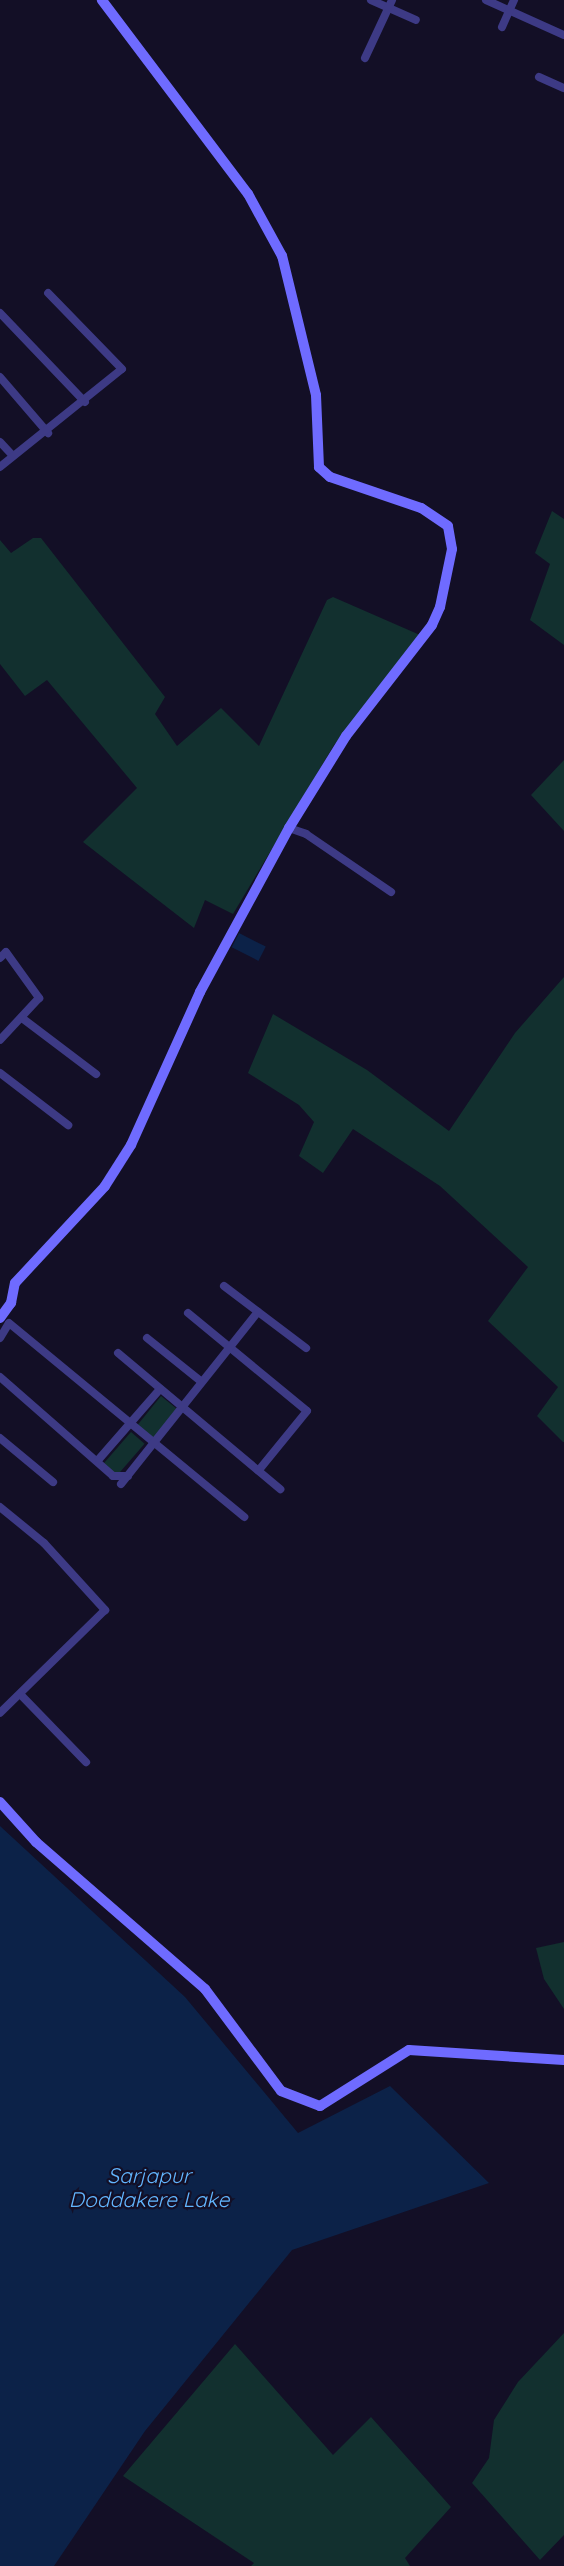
<!DOCTYPE html>
<style>
body{margin:0}
#map{position:relative;width:564px;height:2566px;overflow:hidden;background:#130f26;font-family:Quicksand,sans-serif}
div>[style]{position:absolute}
[style*='--x']{left:calc(var(--x)*1px);top:calc(var(--y)*1px);width:calc(var(--w)*1px);rotate:calc(var(--a)*1deg)}
.green>*{inset:0;background:#12302f;transform-origin:0 0}
.water>*{inset:0;background:#0c2248;transform-origin:0 0}
.street>*{height:8px;margin:-4px;padding:0 4px;transform-origin:4px;border-radius:4px;background:#3d3a85}
.secondary>*{height:10px;margin:-5px;padding:0 5px;transform-origin:5px;border-radius:5px;background:#6f6bff}
span{translate:-50% -50%;white-space:nowrap;text-align:center;line-height:1.15;-webkit-text-stroke:4.5px #130f26;paint-order:stroke}
.water-label{font-size:21px;color:#62b6ff;font-style:italic}
</style>
<div id="map">
<div class="green">
<div style="clip-path:polygon(552px 511px,564px 519px,564px 645px,530px 620px,550px 564px,535px 553px)"></div>
<div style="clip-path:polygon(33px 538px,41px 538px,165px 697px,155px 714px,177px 746px,221px 708px,259px 746px,327px 600px,333px 597px,420px 635px,334px 745px,233px 914px,205px 900px,194px 928px,83px 842px,137px 788px,47px 680px,25px 696px,0 664px,0 540px,11px 553px)"></div>
<div style="clip-path:polygon(564px 760px,564px 831px,531px 795px)"></div>
<div style="clip-path:polygon(564px 977px,564px 1442px,563px 1442px,537px 1416px,558px 1387px,488px 1321px,528px 1267px,440px 1186px,353px 1129px,323px 1173px,299px 1156px,314px 1122px,299px 1105px,248px 1073px,273px 1014px,367px 1070px,449px 1131px,515px 1033px)"></div>
<div style="left:161px;top:1396px;width:21px;height:37px;rotate:39deg"></div>
<div style="left:131px;top:1432px;width:18px;height:44px;rotate:41deg"></div>
<div style="clip-path:polygon(564px 1942px,564px 2009px,544px 1979px,536px 1948px)"></div>
<div style="clip-path:polygon(564px 2333px,564px 2535px,540px 2560px,472px 2483px,489px 2458px,494px 2420px,518px 2382px)"></div>
<div style="clip-path:polygon(235px 2344px,333px 2455px,371px 2417px,451px 2507px,405px 2558px,410px 2566px,251px 2566px,254px 2563px,123px 2476px)"></div>
</div>
<div class="water">
<div style="left:239px;top:933px;width:30px;height:16px;rotate:27deg"></div>
<div style="clip-path:polygon(0 1826px,185px 1997px,298px 2133px,390px 2086px,489px 2183px,292px 2250px,145px 2431px,54px 2566px,0 2566px)"></div>
</div>
<div class="street">
<div style="--x:371;--y:0;--w:49;--a:24"></div>
<div style="--x:486;--y:0;--w:85;--a:24.2"></div>
<div style="--x:502;--y:27;--w:30;--a:-66"></div>
<div style="--x:365;--y:58;--w:64;--a:-65"></div>
<div style="--x:539;--y:77;--w:27;--a:24"></div>
<div style="--x:0;--y:313;--w:123;--a:46.3"></div>
<div style="--x:0;--y:377;--w:74;--a:49.4"></div>
<div style="--x:0;--y:442;--w:19;--a:47"></div>
<div style="--x:0;--y:467;--w:156;--a:-38.8"></div>
<div style="--x:122;--y:369;--w:106;--a:-134.2"></div>
<div style="--x:289;--y:828;--w:18;--a:19"></div>
<div style="--x:306;--y:834;--w:103;--a:34.3"></div>
<div style="--x:0;--y:958;--w:8;--a:-45"></div>
<div style="--x:6;--y:952;--w:57;--a:54.3"></div>
<div style="--x:39;--y:998;--w:57;--a:132.9"></div>
<div style="--x:22;--y:1018;--w:93;--a:37.1"></div>
<div style="--x:0;--y:1073;--w:86;--a:37.4"></div>
<div style="--x:224;--y:1286;--w:103;--a:37.1"></div>
<div style="--x:188;--y:1313;--w:154;--a:39.5"></div>
<div style="--x:307;--y:1411;--w:77;--a:129.2"></div>
<div style="--x:0;--y:1338;--w:17;--a:-59"></div>
<div style="--x:9;--y:1323;--w:305;--a:39.5"></div>
<div style="--x:147;--y:1338;--w:70;--a:38.7"></div>
<div style="--x:118;--y:1353;--w:212;--a:40"></div>
<div style="--x:0;--y:1377;--w:150;--a:41.2"></div>
<div style="--x:113;--y:1476;--w:15;--a:0"></div>
<div style="--x:0;--y:1438;--w:69;--a:39.7"></div>
<div style="--x:99;--y:1459;--w:93;--a:-48.9"></div>
<div style="--x:121;--y:1484;--w:220;--a:-51.5"></div>
<div style="--x:0;--y:1507;--w:57;--a:39.3"></div>
<div style="--x:44;--y:1543;--w:91;--a:47.7"></div>
<div style="--x:105;--y:1610;--w:147;--a:135.6"></div>
<div style="--x:20;--y:1694;--w:95;--a:45.9"></div>
</div>
<div class="secondary">
<div style="--x:0;--y:1318;--w:19;--a:-54"></div>
<div style="--x:11;--y:1303;--w:20;--a:-79"></div>
<div style="--x:15;--y:1283;--w:132;--a:-47.1"></div>
<div style="--x:105;--y:1186;--w:49;--a:-57.6"></div>
<div style="--x:131;--y:1145;--w:168;--a:-65.7"></div>
<div style="--x:200;--y:992;--w:187;--a:-61.5"></div>
<div style="--x:289;--y:828;--w:108;--a:-58.2"></div>
<div style="--x:346;--y:736;--w:140;--a:-52.2"></div>
<div style="--x:432;--y:625;--w:20;--a:-66"></div>
<div style="--x:440;--y:607;--w:59;--a:-78.3"></div>
<div style="--x:452;--y:549;--w:23;--a:-100"></div>
<div style="--x:448;--y:526;--w:32;--a:-146"></div>
<div style="--x:421;--y:508;--w:96;--a:-161.2"></div>
<div style="--x:330;--y:477;--w:15;--a:-138"></div>
<div style="--x:319;--y:467;--w:72;--a:-92.4"></div>
<div style="--x:316;--y:395;--w:143;--a:-103.7"></div>
<div style="--x:282;--y:256;--w:71;--a:-118.7"></div>
<div style="--x:248;--y:194;--w:243;--a:-127"></div>
<div style="--x:0;--y:1802;--w:54;--a:48"></div>
<div style="--x:36;--y:1842;--w:224;--a:41"></div>
<div style="--x:205;--y:1989;--w:127;--a:53.3"></div>
<div style="--x:281;--y:2091;--w:42;--a:21"></div>
<div style="--x:320;--y:2106;--w:105;--a:-32.2"></div>
<div style="--x:409;--y:2050;--w:155;--a:3.7"></div>
</div>
<div class="water-label">
<span style="left:149px;top:2187px">Sarjapur<br>Doddakere Lake</span>
</div>
</div>
